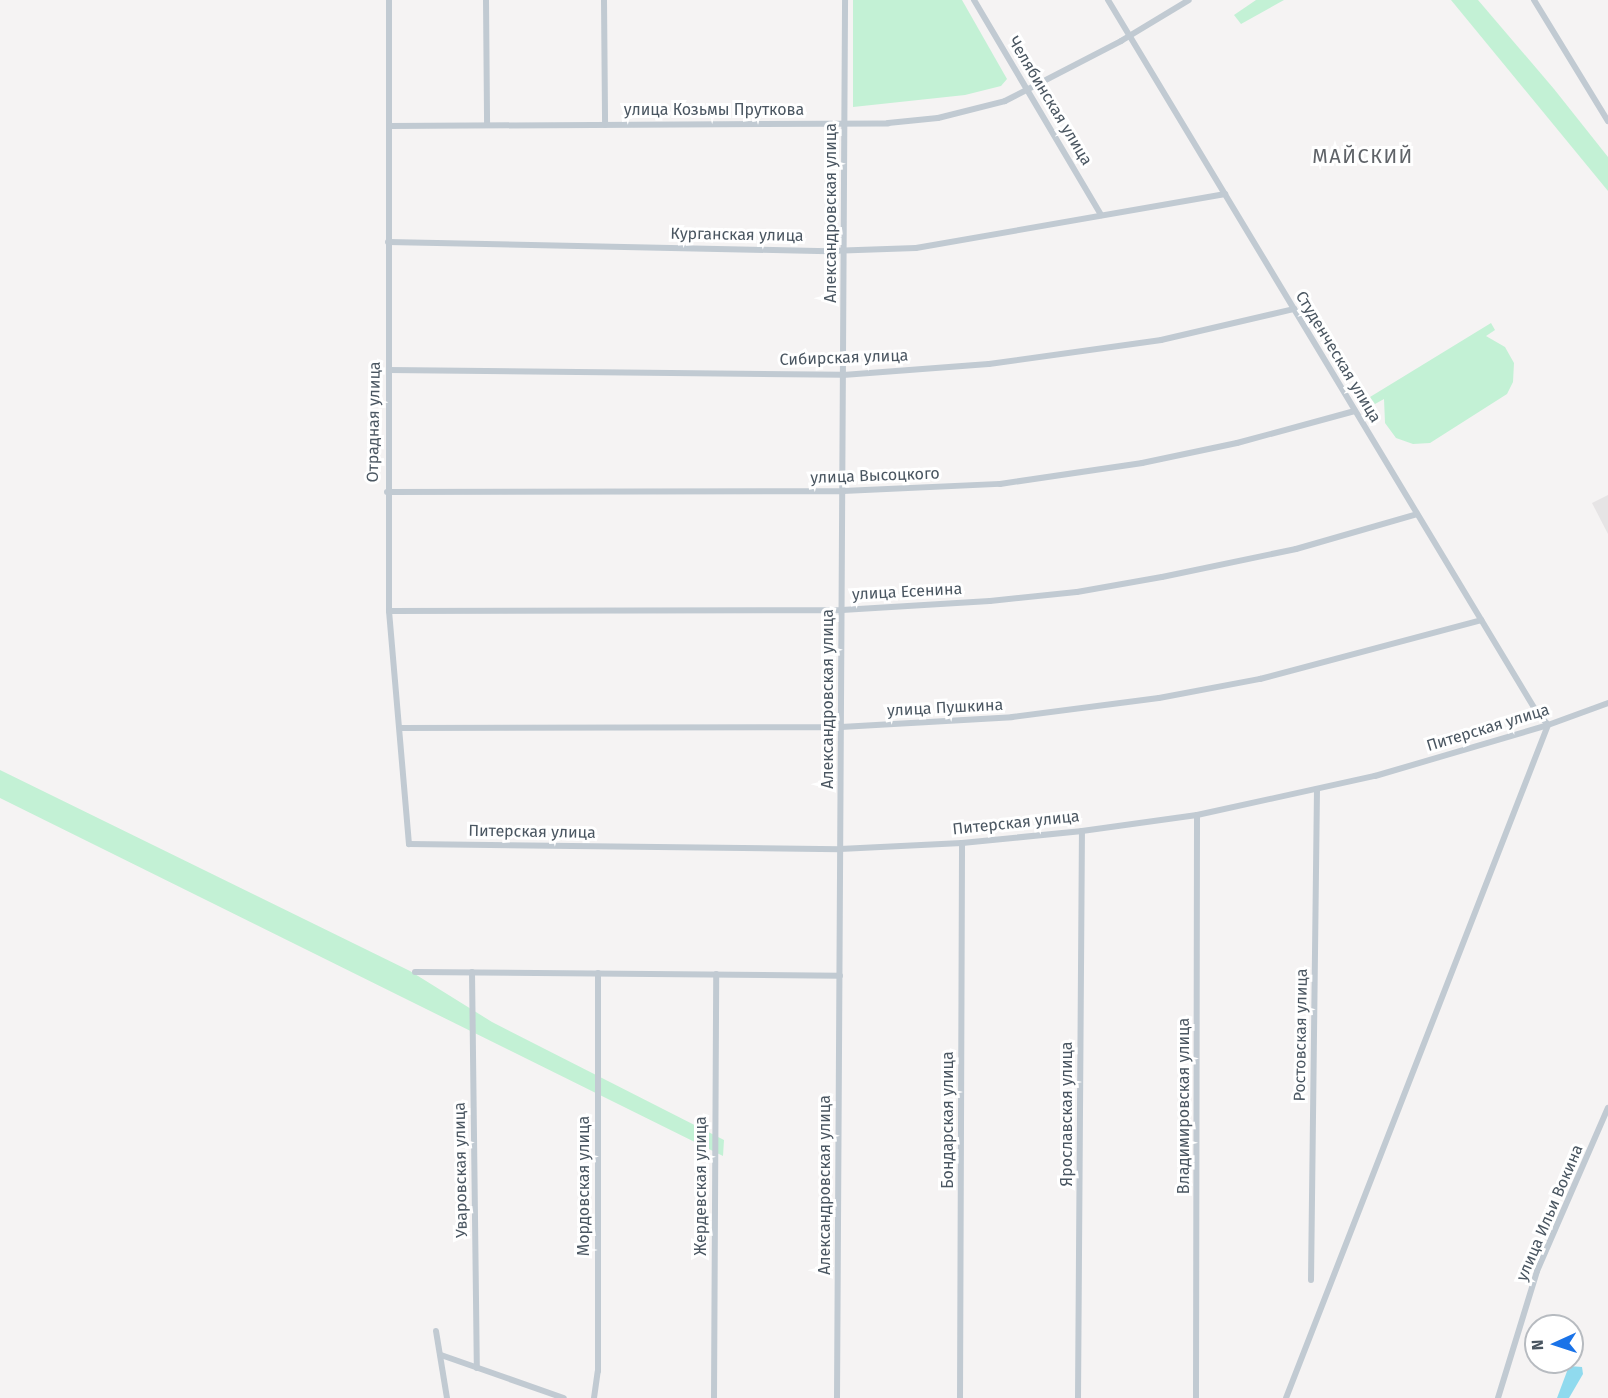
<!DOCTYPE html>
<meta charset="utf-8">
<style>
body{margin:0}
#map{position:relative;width:1608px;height:1398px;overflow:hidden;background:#f5f3f3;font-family:"Fira Sans",sans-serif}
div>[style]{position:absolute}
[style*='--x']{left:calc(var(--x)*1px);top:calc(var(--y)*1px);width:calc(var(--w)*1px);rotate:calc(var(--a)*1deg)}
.education>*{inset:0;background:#e6e4e5}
.green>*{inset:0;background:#c3f1d5}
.water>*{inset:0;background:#90daee}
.minor>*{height:6px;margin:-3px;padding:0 3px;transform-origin:3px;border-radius:3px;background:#c1cad2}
span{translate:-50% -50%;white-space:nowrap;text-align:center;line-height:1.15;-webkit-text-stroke:6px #fff;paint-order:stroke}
.street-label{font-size:16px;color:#4a5661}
.quarter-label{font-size:20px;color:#5f6368;letter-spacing:1.5px}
.north{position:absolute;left:1524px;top:1314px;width:60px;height:60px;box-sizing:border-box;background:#fff;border:2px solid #b7bbc0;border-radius:50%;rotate:267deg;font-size:16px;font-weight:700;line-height:24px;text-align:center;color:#4a5661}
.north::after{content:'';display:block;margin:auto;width:21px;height:27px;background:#1a73e8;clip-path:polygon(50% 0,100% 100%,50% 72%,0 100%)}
</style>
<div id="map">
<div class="education">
<div style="clip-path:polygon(1608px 495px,1608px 534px,1592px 503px)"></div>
</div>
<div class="green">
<div style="clip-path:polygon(853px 0,962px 0,1007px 79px,1001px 86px,965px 95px,853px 107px)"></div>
<div style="clip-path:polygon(1256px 0,1284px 0,1241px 24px,1234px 15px)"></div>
<div style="clip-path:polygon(1451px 0,1478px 0,1554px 89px,1608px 157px,1608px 191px)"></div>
<div style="clip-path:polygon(1491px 323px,1495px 330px,1486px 336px,1505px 347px,1514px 363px,1513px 382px,1507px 394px,1430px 443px,1413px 444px,1396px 438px,1385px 423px,1384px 399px,1375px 404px,1370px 397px)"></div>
<div style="clip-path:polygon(0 770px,410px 971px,492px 1022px,724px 1140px,723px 1156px,0 798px)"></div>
</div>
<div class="water">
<div style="clip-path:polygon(1569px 1366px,1582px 1367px,1583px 1374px,1569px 1398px,1557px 1398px)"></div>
</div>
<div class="minor">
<div style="--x:389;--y:0;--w:611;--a:90"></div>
<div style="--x:389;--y:611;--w:234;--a:85.1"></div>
<div style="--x:409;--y:844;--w:431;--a:0.7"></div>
<div style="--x:840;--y:849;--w:122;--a:-2.8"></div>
<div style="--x:962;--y:843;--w:121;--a:-5.7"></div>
<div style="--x:1082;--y:831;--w:116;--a:-7.9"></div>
<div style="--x:1197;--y:815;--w:182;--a:-12.4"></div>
<div style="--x:1375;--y:776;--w:180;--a:-16.4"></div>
<div style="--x:1548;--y:725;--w:64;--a:-20.1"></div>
<div style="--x:486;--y:0;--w:125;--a:89.5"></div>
<div style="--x:604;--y:0;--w:125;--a:89.5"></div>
<div style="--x:974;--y:0;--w:250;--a:59.4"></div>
<div style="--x:1108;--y:0;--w:830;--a:58.95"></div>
<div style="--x:1536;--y:711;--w:18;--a:49"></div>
<div style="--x:1548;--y:725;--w:722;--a:111.27"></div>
<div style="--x:1534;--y:0;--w:142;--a:58.6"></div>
<div style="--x:390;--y:126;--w:498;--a:-0.3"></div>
<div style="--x:888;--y:123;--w:50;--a:-5.7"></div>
<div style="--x:938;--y:118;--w:69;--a:-14.2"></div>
<div style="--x:1005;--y:101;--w:131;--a:-27.3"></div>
<div style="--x:1121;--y:41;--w:79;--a:-31.1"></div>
<div style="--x:388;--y:242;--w:441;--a:1.2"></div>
<div style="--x:829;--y:251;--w:87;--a:-2"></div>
<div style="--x:916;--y:248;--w:314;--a:-9.9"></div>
<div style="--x:389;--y:370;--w:454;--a:0.6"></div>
<div style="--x:843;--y:375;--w:146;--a:-4.3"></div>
<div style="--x:989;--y:364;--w:174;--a:-7.9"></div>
<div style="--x:1161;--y:340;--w:137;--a:-13.1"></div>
<div style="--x:387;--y:492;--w:456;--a:-0.1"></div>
<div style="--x:843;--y:491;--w:157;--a:-2.6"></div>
<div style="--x:1000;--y:484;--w:144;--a:-8.4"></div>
<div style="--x:1142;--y:463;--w:97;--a:-11.9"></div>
<div style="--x:1237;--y:443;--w:122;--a:-15.2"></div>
<div style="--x:389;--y:611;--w:453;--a:-0.1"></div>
<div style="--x:842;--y:610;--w:148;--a:-3.5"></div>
<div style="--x:990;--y:601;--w:87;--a:-5.9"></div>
<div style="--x:1077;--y:592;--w:86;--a:-10"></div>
<div style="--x:1162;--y:577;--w:137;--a:-11.8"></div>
<div style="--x:1296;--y:549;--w:126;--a:-16.1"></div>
<div style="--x:400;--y:728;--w:441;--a:-0.1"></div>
<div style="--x:841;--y:727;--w:171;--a:-3.3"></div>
<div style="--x:1012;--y:717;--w:148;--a:-7.4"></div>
<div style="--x:1159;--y:698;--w:103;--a:-10.7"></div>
<div style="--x:1260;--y:679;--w:229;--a:-14.9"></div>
<div style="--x:415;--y:972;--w:425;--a:0.5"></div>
<div style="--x:472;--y:972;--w:396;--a:89.3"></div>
<div style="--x:1311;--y:1280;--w:491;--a:-89.3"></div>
<div style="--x:436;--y:1331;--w:68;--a:80.7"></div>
<div style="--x:441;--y:1355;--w:130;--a:19.3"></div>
<div style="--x:594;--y:1398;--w:27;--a:-82"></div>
<div style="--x:598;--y:1371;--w:398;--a:-90"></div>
<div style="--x:714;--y:1398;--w:424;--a:-89.7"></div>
<div style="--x:837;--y:1398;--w:1398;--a:-89.67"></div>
<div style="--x:960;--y:1398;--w:555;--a:-89.79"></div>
<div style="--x:1078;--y:1398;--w:567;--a:-89.6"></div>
<div style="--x:1196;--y:1398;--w:583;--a:-89.9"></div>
<div style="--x:1498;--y:1398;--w:133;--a:-72.9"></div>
<div style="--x:1537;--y:1271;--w:178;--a:-66.5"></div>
</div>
<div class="street-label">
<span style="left:1050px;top:101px;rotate:59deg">Челябинская улица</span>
<span style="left:714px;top:110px">улица Козьмы Пруткова</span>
<span style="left:831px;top:213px;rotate:-90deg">Александровская улица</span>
<span style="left:737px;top:235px;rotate:1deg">Курганская улица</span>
<span style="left:1338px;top:357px;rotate:59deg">Студенческая улица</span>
<span style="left:844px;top:358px;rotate:-2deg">Сибирская улица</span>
<span style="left:374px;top:422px;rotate:-89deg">Отрадная улица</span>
<span style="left:875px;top:476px;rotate:-2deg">улица Высоцкого</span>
<span style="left:907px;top:592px;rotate:-3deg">улица Есенина</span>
<span style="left:828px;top:699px;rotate:-90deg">Александровская улица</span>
<span style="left:945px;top:708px;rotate:-3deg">улица Пушкина</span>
<span style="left:1488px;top:728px;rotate:-17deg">Питерская улица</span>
<span style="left:1016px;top:823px;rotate:-6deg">Питерская улица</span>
<span style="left:532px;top:832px;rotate:1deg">Питерская улица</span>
<span style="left:1301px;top:1035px;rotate:-89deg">Ростовская улица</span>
<span style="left:1184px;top:1106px;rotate:-90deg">Владимировская улица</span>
<span style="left:1067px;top:1114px;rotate:-90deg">Ярославская улица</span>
<span style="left:948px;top:1120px;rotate:-90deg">Бондарская улица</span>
<span style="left:461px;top:1170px;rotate:-91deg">Уваровская улица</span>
<span style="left:825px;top:1185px;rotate:-90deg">Александровская улица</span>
<span style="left:584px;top:1186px;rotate:-90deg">Мордовская улица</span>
<span style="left:701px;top:1186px;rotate:-90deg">Жердевская улица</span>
<span style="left:1550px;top:1213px;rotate:-67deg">улица Ильи Вокина</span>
</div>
<div class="quarter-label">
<span style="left:1363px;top:156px">МАЙСКИЙ</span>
</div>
<div class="north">N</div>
</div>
